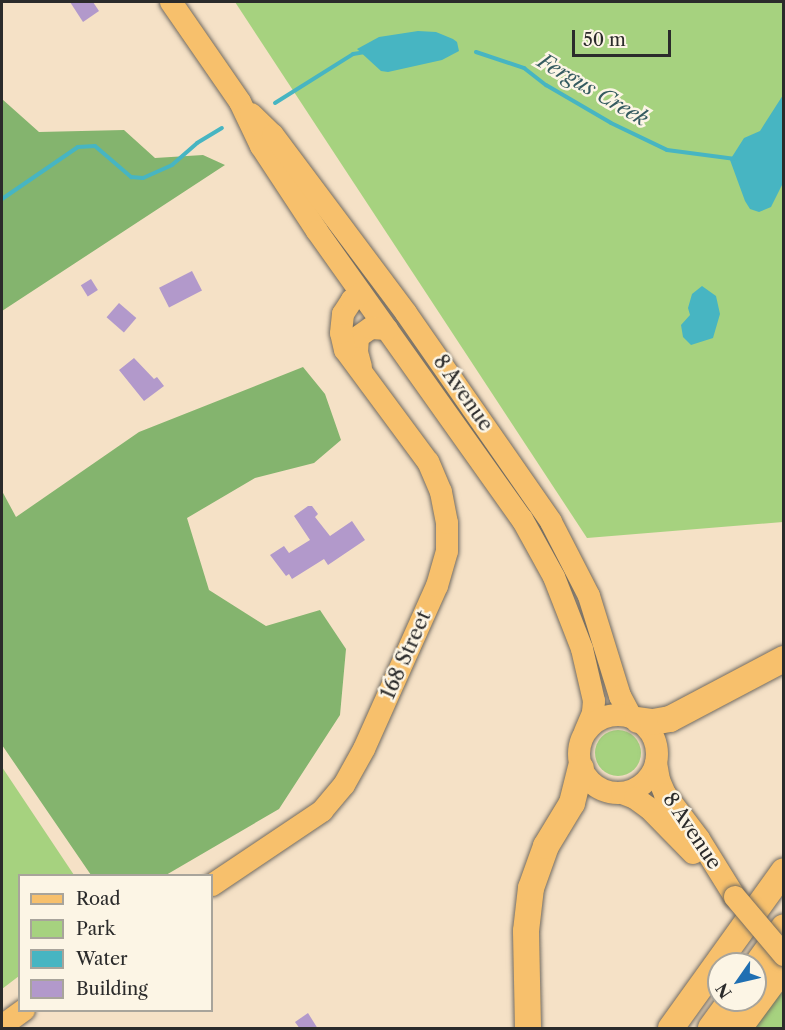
<!DOCTYPE html>
<style>
body{margin:0}
#map{position:relative;width:785px;height:1030px;overflow:hidden;background:#f5e1c6;font-family:"Libre Caslon Text",serif}
div>[style]{position:absolute}
[style*='--x']{left:calc(var(--x)*1px);top:calc(var(--y)*1px);width:calc(var(--w)*1px);rotate:calc(var(--a)*1deg)}
.green>*{inset:0;background:#a6d27f}
.round{border-radius:50%}
.forest>*{inset:0;background:#84b46e}
.water>*{inset:0;background:#47b5c2}
.stream>*{height:4px;margin:-2px;padding:0 2px;transform-origin:2px;border-radius:2px;background:#47b5c2}
.building>*{inset:0;background:#b299cb;transform-origin:0 0}
.roads{filter:drop-shadow(0 0 2px #726b61) drop-shadow(0 0 2px #726b61)}
.major>*{height:22px;margin:-11px;padding:0 11px;transform-origin:11px;border-radius:11px;background:#f7c06c}
.major>.ring{margin:-11px;padding:0;box-sizing:content-box;background:none;border:22px solid #f7c06c;border-radius:50%}
.highway>*{height:26px;margin:-13px;padding:0 13px;transform-origin:13px;border-radius:13px;background:#f7c06c}
.bridges{filter:drop-shadow(0 0 2px #726b61) drop-shadow(0 0 2px #726b61)}
.major-bridge>*{height:22px;margin:-11px;padding:0 11px;transform-origin:11px;border-radius:11px;background:#f7c06c}
span{translate:-50% -50%;white-space:nowrap;text-align:center;line-height:1.15;-webkit-text-stroke:5px #fcf5e5;paint-order:stroke}
.street-label{font-size:20px;color:#2b2b2b}
.water-label{font-size:21px;color:#355b60;font-style:italic}
.frame{position:absolute;inset:0;border:3px solid #2b2b2b;pointer-events:none}
.legend{position:absolute;left:18px;top:874px;width:195px;height:138px;box-sizing:border-box;background:#fcf5e5;border:2px solid #a8a49b;margin:0;padding:8px 10px;list-style:none;font-size:18px;color:#2b2b2b}
.legend li{display:flex;align-items:center;gap:12px;height:30px}
.legend b{width:30px;border:2px solid #a8a49b}
.north{position:absolute;left:707px;top:952px;width:60px;height:60px;box-sizing:border-box;background:#fcf5e5;border:2px solid #a8a49b;border-radius:50%;rotate:236deg;font-size:16px;font-weight:700;line-height:24px;text-align:center;color:#2b2b2b}
.north::after{content:'';display:block;margin:auto;width:21px;height:27px;background:#1f6fb2;clip-path:polygon(50% 0,100% 100%,50% 72%,0 100%)}
.scale{position:absolute;left:572px;top:30px;width:99px;height:27px;box-sizing:border-box;border:3px solid #2b2b2b;border-top:0;padding-left:8px;font-size:18px;line-height:21px;white-space:nowrap;color:#2b2b2b;-webkit-text-stroke:4px #fcf5e5;paint-order:stroke}
</style>
<div id="map">
<div class="green">
<div style="clip-path:polygon(235px 2px,783px 2px,783px 522px,587px 538px)"></div>
<div class="round" style="left:595px;top:730px;width:46px;height:46px"></div>
<div style="clip-path:polygon(2px 767px,74px 875px,20px 876px,19px 976px,2px 989px)"></div>
<div style="clip-path:polygon(783px 991px,783px 1028px,753px 1028px,768px 1005px)"></div>
</div>
<div class="forest">
<div style="clip-path:polygon(2px 99px,39px 132px,124px 130px,155px 158px,203px 155px,225px 165px,2px 311px)"></div>
<div style="clip-path:polygon(303px 367px,325px 394px,341px 440px,314px 463px,255px 478px,187px 518px,209px 590px,266px 626px,320px 610px,346px 649px,340px 715px,279px 809px,166px 875px,91px 875px,2px 745px,2px 491px,16px 517px,139px 432px)"></div>
</div>
<div class="water">
<div style="clip-path:polygon(418px 31px,436px 32px,453px 39px,457px 42px,459px 51px,442px 60px,388px 72px,381px 71px,357px 49px,379px 37px)"></div>
<div style="clip-path:polygon(783px 95px,783px 183px,771px 207px,759px 212px,750px 209px,745px 201px,730px 160px,744px 138px,760px 131px)"></div>
<div style="clip-path:polygon(702px 286px,716px 296px,720px 314px,713px 338px,691px 345px,683px 337px,681px 325px,690px 315px,688px 308px,692px 294px)"></div>
</div>
<div class="stream">
<div style="--x:476;--y:52;--w:51;--a:18.4"></div>
<div style="--x:524;--y:68;--w:28;--a:38"></div>
<div style="--x:546;--y:85;--w:75;--a:30.3"></div>
<div style="--x:611;--y:123;--w:62;--a:25.7"></div>
<div style="--x:667;--y:150;--w:69;--a:7.5"></div>
<div style="--x:275;--y:103;--w:92;--a:-32.1"></div>
<div style="--x:353;--y:54;--w:12;--a:-9"></div>
<div style="--x:2;--y:199;--w:92;--a:-34.4"></div>
<div style="--x:78;--y:147;--w:17;--a:-3"></div>
<div style="--x:95;--y:146;--w:48;--a:40.7"></div>
<div style="--x:131;--y:177;--w:12;--a:5"></div>
<div style="--x:143;--y:178;--w:32;--a:-24"></div>
<div style="--x:172;--y:165;--w:33;--a:-41"></div>
<div style="--x:197;--y:143;--w:29;--a:-31"></div>
</div>
<div class="building">
<div style="clip-path:polygon(70px 2px,93px 2px,99px 11px,83px 22px)"></div>
<div style="left:192px;top:271px;width:22px;height:37px;rotate:63deg"></div>
<div style="left:91px;top:279px;width:13px;height:12px;rotate:58deg"></div>
<div style="left:119px;top:303px;width:23px;height:19px;rotate:41deg"></div>
<div style="clip-path:polygon(134px 358px,154px 379px,157px 377px,164px 386px,144px 401px,119px 370px)"></div>
<div style="clip-path:polygon(308px 506px,312px 506px,318px 514px,315px 517px,330px 536px,352px 521px,365px 540px,328px 565px,324px 559px,292px 579px,289px 574px,286px 576px,270px 555px,284px 546px,289px 553px,310px 540px,294px 516px)"></div>
<div style="clip-path:polygon(308px 1013px,318px 1029px,300px 1029px,295px 1022px)"></div>
</div>
<div class="roads">
<div class="major">
<div style="--x:171;--y:2;--w:121;--a:55.4"></div>
<div style="--x:240;--y:102;--w:49;--a:64.5"></div>
<div style="--x:261;--y:146;--w:102;--a:56.6"></div>
<div style="--x:317;--y:231;--w:354;--a:54.6"></div>
<div style="--x:522;--y:519;--w:66;--a:61.1"></div>
<div style="--x:554;--y:577;--w:77;--a:68.7"></div>
<div style="--x:582;--y:649;--w:53;--a:77"></div>
<div style="--x:594;--y:701;--w:12;--a:95"></div>
<div style="--x:593;--y:713;--w:21;--a:113"></div>
<div style="--x:251;--y:114;--w:30;--a:44"></div>
<div style="--x:273;--y:135;--w:222;--a:53.2"></div>
<div style="--x:406;--y:313;--w:254;--a:55.2"></div>
<div style="--x:551;--y:522;--w:83;--a:62.8"></div>
<div style="--x:589;--y:596;--w:105;--a:72.8"></div>
<div style="--x:620;--y:696;--w:24;--a:62"></div>
<div style="--x:361;--y:367;--w:16;--a:-105"></div>
<div style="--x:357;--y:352;--w:15;--a:-86"></div>
<div style="--x:358;--y:337;--w:16;--a:-35"></div>
<div style="--x:371;--y:328;--w:16;--a:4"></div>
<div class="ring" style="left:579px;top:715px;width:56px;height:56px"></div>
<div style="--x:656;--y:763;--w:17;--a:80"></div>
<div style="--x:659;--y:780;--w:15;--a:67"></div>
<div style="--x:665;--y:794;--w:56;--a:52.9"></div>
<div style="--x:699;--y:839;--w:68;--a:58.2"></div>
<div style="--x:622;--y:793;--w:14;--a:21"></div>
<div style="--x:635;--y:798;--w:17;--a:36"></div>
<div style="--x:649;--y:808;--w:63;--a:45.6"></div>
<div style="--x:212;--y:885;--w:133;--a:-33.9"></div>
<div style="--x:322;--y:811;--w:34;--a:-50"></div>
<div style="--x:344;--y:785;--w:41;--a:-60.9"></div>
<div style="--x:364;--y:749;--w:179;--a:-65.9"></div>
<div style="--x:437;--y:586;--w:36;--a:-74"></div>
<div style="--x:447;--y:551;--w:28;--a:-90"></div>
<div style="--x:447;--y:523;--w:32;--a:-101"></div>
<div style="--x:441;--y:492;--w:33;--a:-113"></div>
<div style="--x:428;--y:462;--w:139;--a:-126.5"></div>
<div style="--x:345;--y:350;--w:17;--a:-103"></div>
<div style="--x:341;--y:333;--w:19;--a:-84"></div>
<div style="--x:343;--y:314;--w:17;--a:-57"></div>
<div style="--x:352;--y:300;--w:11;--a:-38"></div>
<div style="--x:2;--y:1026;--w:27;--a:-36"></div>
</div>
<div class="highway">
<div style="--x:638;--y:720;--w:15;--a:8"></div>
<div style="--x:653;--y:722;--w:17;--a:-10"></div>
<div style="--x:670;--y:719;--w:129;--a:-27.8"></div>
<div style="--x:755;--y:967;--w:49;--a:-54.1"></div>
<div style="--x:528;--y:1028;--w:97;--a:-91.2"></div>
<div style="--x:526;--y:931;--w:43;--a:-83.4"></div>
<div style="--x:531;--y:888;--w:45;--a:-70.3"></div>
<div style="--x:546;--y:846;--w:50;--a:-58.8"></div>
<div style="--x:572;--y:803;--w:36;--a:-76"></div>
<div style="--x:671;--y:1028;--w:193;--a:-54.3"></div>
<div style="--x:711;--y:1028;--w:34;--a:-54"></div>
<div style="--x:739;--y:1028;--w:76;--a:-53.6"></div>
</div>
</div>
<div class="bridges">
<div class="major-bridge">
<div style="--x:735;--y:897;--w:76;--a:49.8"></div>
</div>
</div>
<div class="street-label">
<span style="left:463px;top:393px;rotate:55deg">8 Avenue</span>
<span style="left:406px;top:655px;rotate:-66deg">168 Street</span>
<span style="left:692px;top:831px;rotate:56deg">8 Avenue</span>
</div>
<div class="water-label">
<span style="left:593px;top:90px;rotate:30deg">Fergus Creek</span>
</div>
<div class="frame"></div>
<ul class="legend">
<li><b style="height:8px;background:#f7c06c"></b>Road</li>
<li><b style="height:16px;background:#a6d27f"></b>Park</li>
<li><b style="height:16px;background:#47b5c2"></b>Water</li>
<li><b style="height:16px;background:#b299cb"></b>Building</li>
</ul>
<div class="north">N</div>
<div class="scale">50 m</div>
</div>
